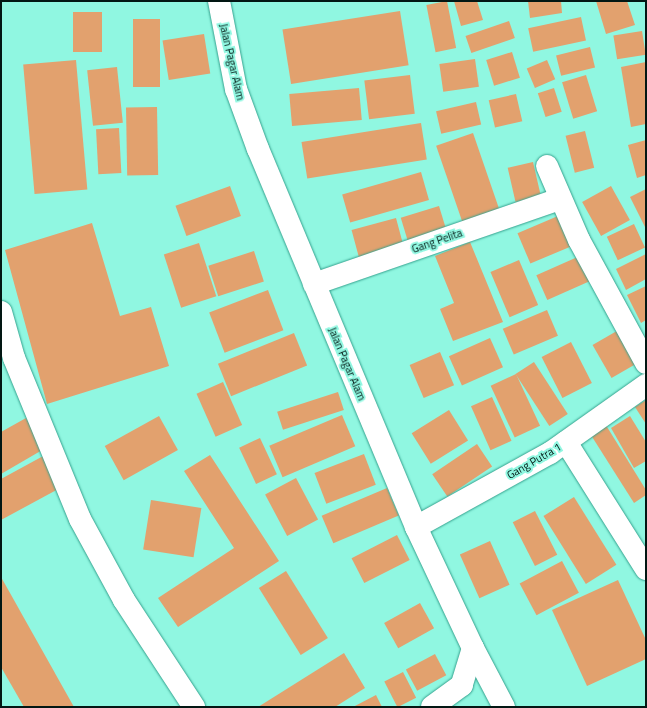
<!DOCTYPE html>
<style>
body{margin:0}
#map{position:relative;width:647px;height:708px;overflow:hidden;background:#90f7e1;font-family:"Titillium Web",sans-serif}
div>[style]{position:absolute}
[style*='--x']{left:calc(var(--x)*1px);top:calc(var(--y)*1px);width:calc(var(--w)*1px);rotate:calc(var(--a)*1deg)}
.building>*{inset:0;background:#e2a16e;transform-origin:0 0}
.roads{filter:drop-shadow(0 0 1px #35a28e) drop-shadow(0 0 1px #35a28e)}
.minor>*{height:22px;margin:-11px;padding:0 11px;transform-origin:11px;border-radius:11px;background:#fff}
span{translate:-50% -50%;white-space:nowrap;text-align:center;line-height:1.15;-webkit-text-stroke:4px #90f7e1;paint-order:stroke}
.street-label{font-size:11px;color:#021713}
.frame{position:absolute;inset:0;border:2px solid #021713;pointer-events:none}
</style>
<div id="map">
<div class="building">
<div style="left:447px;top:1px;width:48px;height:21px;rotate:79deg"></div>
<div style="clip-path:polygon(454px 1px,477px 1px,483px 20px,461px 26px)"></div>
<div style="clip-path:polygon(528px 1px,561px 1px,562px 13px,530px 18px)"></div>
<div style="clip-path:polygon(596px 1px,627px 1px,635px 25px,606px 34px)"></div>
<div style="left:400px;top:11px;width:55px;height:119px;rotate:81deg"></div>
<div style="left:73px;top:12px;width:29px;height:40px"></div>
<div style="left:581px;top:17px;width:24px;height:54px;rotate:78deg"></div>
<div style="left:133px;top:19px;width:27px;height:68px"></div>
<div style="left:509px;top:21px;width:18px;height:46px;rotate:71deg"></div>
<div style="left:642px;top:31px;width:24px;height:29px;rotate:81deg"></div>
<div style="left:204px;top:34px;width:40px;height:42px;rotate:81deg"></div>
<div style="left:590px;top:47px;width:21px;height:35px;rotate:76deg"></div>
<div style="left:512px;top:52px;width:27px;height:27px;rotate:73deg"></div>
<div style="left:475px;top:59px;width:28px;height:36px;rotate:82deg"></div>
<div style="left:76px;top:60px;width:130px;height:53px;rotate:85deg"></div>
<div style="left:547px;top:60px;width:21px;height:22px;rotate:67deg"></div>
<div style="clip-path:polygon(646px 62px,646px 124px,631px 127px,621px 67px)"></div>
<div style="left:117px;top:67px;width:56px;height:30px;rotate:84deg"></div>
<div style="left:410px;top:75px;width:39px;height:46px;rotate:83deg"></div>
<div style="left:586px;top:75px;width:38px;height:25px;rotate:73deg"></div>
<div style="left:359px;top:88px;width:32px;height:70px;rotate:85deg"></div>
<div style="left:554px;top:88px;width:25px;height:17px;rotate:72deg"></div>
<div style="left:516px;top:94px;width:28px;height:28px;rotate:77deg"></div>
<div style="left:476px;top:102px;width:23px;height:41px;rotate:77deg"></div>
<div style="left:157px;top:107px;width:68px;height:31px;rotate:89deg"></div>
<div style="left:421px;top:123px;width:37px;height:121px;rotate:81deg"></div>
<div style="left:119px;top:128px;width:45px;height:23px;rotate:87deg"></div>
<div style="left:585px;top:131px;width:38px;height:20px;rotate:76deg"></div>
<div style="left:473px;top:133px;width:83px;height:39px;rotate:71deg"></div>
<div style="clip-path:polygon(646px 140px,646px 175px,637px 178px,628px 145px)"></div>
<div style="left:533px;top:162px;width:35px;height:26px;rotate:77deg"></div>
<div style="left:421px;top:172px;width:29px;height:82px;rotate:74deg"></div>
<div style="left:230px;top:186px;width:32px;height:58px;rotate:70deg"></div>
<div style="left:611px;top:186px;width:39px;height:33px;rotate:61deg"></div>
<div style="clip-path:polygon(646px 189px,646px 229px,630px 197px)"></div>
<div style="left:439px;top:206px;width:24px;height:40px;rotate:73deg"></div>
<div style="left:558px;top:216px;width:33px;height:44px;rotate:67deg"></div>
<div style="left:396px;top:218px;width:31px;height:46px;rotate:75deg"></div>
<div style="clip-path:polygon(92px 223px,120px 316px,151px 307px,169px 366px,47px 404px,5px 250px)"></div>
<div style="left:634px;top:224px;width:26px;height:30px;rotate:65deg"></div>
<div style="clip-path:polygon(470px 242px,503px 322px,453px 341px,440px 309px,454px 303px,435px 256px)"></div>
<div style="left:199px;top:243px;width:56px;height:37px;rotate:72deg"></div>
<div style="left:254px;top:251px;width:32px;height:48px;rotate:72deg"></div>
<div style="clip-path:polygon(646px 254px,646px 279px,626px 290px,616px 269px)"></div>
<div style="left:582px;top:255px;width:27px;height:50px;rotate:66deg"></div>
<div style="left:519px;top:260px;width:49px;height:31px;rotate:67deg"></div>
<div style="clip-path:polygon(646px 286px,646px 320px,641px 323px,627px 295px)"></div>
<div style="left:268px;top:290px;width:43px;height:63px;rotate:69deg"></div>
<div style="left:547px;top:310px;width:28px;height:48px;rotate:67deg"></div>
<div style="left:622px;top:328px;width:38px;height:34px;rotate:60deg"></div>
<div style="left:294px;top:333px;width:35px;height:82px;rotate:68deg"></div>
<div style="left:490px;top:338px;width:32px;height:45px;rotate:66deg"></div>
<div style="left:571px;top:342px;width:46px;height:33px;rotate:63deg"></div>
<div style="left:440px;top:352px;width:36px;height:33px;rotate:67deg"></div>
<div style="left:534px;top:362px;width:62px;height:22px;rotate:57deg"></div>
<div style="left:516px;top:374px;width:57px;height:28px;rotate:65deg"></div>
<div style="left:223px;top:382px;width:47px;height:29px;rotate:66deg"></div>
<div style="left:338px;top:392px;width:19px;height:64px;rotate:72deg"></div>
<div style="left:492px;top:397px;width:48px;height:23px;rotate:66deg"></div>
<div style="clip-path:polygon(646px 400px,646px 424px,635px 407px)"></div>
<div style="left:449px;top:410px;width:36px;height:44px;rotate:58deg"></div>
<div style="left:342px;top:415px;width:34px;height:79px;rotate:67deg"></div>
<div style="left:159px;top:416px;width:39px;height:62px;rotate:61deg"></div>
<div style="clip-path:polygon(630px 416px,646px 442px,646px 461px,634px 468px,611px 428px)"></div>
<div style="clip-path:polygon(26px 418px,44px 449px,1px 474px,1px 432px)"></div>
<div style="clip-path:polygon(604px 422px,646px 490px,646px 495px,634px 503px,589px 432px)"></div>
<div style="left:260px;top:438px;width:40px;height:23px;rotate:65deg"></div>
<div style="left:477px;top:444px;width:27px;height:54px;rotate:56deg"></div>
<div style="left:364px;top:454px;width:33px;height:53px;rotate:69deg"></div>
<div style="clip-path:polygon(45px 455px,62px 487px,1px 520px,1px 479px)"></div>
<div style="clip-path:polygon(210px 455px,279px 561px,178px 627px,158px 598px,234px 548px,184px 471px)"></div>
<div style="left:296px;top:478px;width:47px;height:35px;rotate:62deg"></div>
<div style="left:387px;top:488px;width:30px;height:71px;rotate:67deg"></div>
<div style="left:574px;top:497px;width:80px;height:36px;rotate:58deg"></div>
<div style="left:151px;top:500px;width:51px;height:50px;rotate:9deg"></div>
<div style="left:535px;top:511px;width:49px;height:25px;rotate:63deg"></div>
<div style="left:397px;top:535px;width:28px;height:51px;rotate:63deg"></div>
<div style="left:490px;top:541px;width:48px;height:33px;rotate:66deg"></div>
<div style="left:562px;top:561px;width:36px;height:48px;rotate:62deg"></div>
<div style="left:286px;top:571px;width:79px;height:32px;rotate:58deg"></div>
<div style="clip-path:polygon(1px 577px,74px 707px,24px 707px,1px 667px)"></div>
<div style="clip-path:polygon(618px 580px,646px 640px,646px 659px,587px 686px,552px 610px)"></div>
<div style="left:420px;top:603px;width:29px;height:41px;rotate:61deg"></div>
<div style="clip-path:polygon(344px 653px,365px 688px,335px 707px,258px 707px)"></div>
<div style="left:435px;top:654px;width:24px;height:33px;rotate:62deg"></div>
<div style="left:403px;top:672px;width:29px;height:21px;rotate:63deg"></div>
<div style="clip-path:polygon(376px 695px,382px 707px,353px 707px)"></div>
</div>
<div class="roads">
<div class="minor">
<div style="--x:219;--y:1;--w:90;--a:79.1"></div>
<div style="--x:236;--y:89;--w:64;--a:69.9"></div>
<div style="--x:258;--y:149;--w:410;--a:67.3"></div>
<div style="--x:416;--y:527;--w:134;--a:64.8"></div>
<div style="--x:473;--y:648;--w:39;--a:107"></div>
<div style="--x:462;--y:685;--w:37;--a:144"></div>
<div style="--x:547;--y:166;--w:81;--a:66.6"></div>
<div style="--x:579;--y:240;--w:140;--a:61.4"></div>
<div style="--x:314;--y:284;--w:260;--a:-19.1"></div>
<div style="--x:1;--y:312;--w:48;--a:74.2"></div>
<div style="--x:14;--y:358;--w:174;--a:67.7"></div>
<div style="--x:80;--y:519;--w:92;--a:61.5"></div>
<div style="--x:124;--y:600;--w:128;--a:56.8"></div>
<div style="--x:566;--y:442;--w:150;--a:57.8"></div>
<div style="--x:416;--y:527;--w:153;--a:-28.9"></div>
<div style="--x:550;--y:453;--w:118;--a:-35.3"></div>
<div style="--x:473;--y:648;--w:67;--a:62.3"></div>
</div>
</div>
<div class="street-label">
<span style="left:232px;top:62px;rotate:77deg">Jalan Pagar Alam</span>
<span style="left:437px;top:241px;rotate:-19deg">Gang Pelita</span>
<span style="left:347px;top:364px;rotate:67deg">Jalan Pagar Alam</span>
<span style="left:534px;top:461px;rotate:-30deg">Gang Putra 1</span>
</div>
<div class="frame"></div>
</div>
